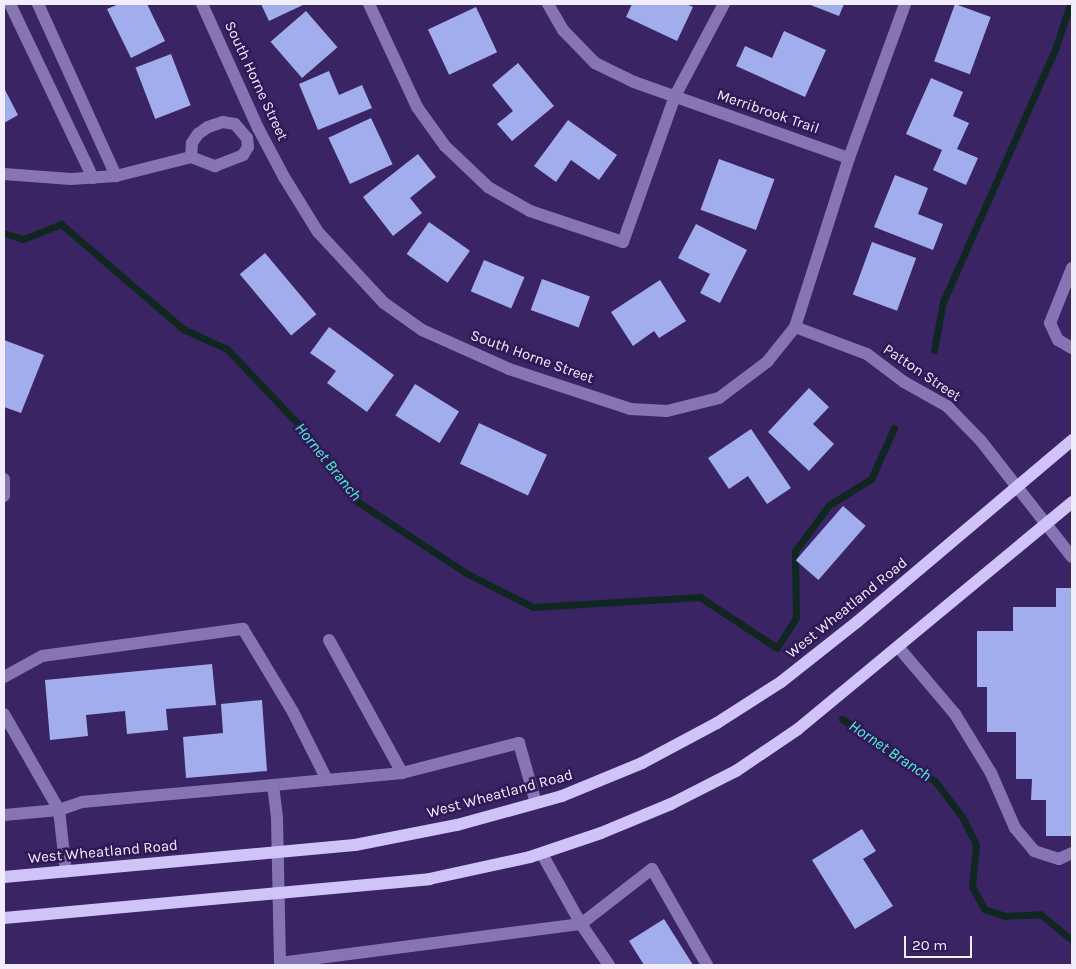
<!DOCTYPE html>
<style>
body{margin:0}
#map{position:relative;width:1076px;height:969px;overflow:hidden;background:#3b2463;font-family:Karla,sans-serif}
div>[style]{position:absolute}
[style*='--x']{left:calc(var(--x)*1px);top:calc(var(--y)*1px);width:calc(var(--w)*1px);rotate:calc(var(--a)*1deg)}
.stream>*{height:7px;margin:-3.5px;padding:0 3.5px;transform-origin:3.5px;border-radius:3.5px;background:#102721}
.building>*{inset:0;background:#a2aded;transform-origin:0 0}
.minor>*{height:12px;margin:-6px;padding:0 6px;transform-origin:6px;border-radius:6px;background:#8674b3}
.major>*{height:12px;margin:-6px;padding:0 6px;transform-origin:6px;border-radius:6px;background:#d0c3f7}
span{translate:-50% -50%;white-space:nowrap;text-align:center;line-height:1.15;-webkit-text-stroke:5px #311957;paint-order:stroke}
.street-label{font-size:15px;color:#f1edfd}
.water-label{font-size:16px;color:#47f8d6;font-style:italic}
.frame{position:absolute;inset:0;border:5px solid #f1edfd;pointer-events:none}
.scale{position:absolute;left:904px;top:936px;width:68px;height:22px;box-sizing:border-box;border:2px solid #f1edfd;border-top:0;padding-left:6px;font-size:15px;line-height:18px;white-space:nowrap;color:#f1edfd;-webkit-text-stroke:4px #311957;paint-order:stroke}
</style>
<div id="map">
<div class="stream">
<div style="--x:4;--y:233;--w:20;--a:18"></div>
<div style="--x:23;--y:239;--w:41;--a:-21.5"></div>
<div style="--x:61;--y:224;--w:161;--a:40.7"></div>
<div style="--x:183;--y:329;--w:48;--a:24.4"></div>
<div style="--x:227;--y:349;--w:109;--a:46.5"></div>
<div style="--x:302;--y:428;--w:93;--a:52.9"></div>
<div style="--x:358;--y:502;--w:129;--a:33.3"></div>
<div style="--x:466;--y:573;--w:75;--a:26.9"></div>
<div style="--x:533;--y:607;--w:167;--a:-3.4"></div>
<div style="--x:700;--y:597;--w:92;--a:33.5"></div>
<div style="--x:777;--y:648;--w:36;--a:-58"></div>
<div style="--x:796;--y:617;--w:66;--a:-90.9"></div>
<div style="--x:795;--y:551;--w:57;--a:-53.5"></div>
<div style="--x:829;--y:505;--w:49;--a:-31.8"></div>
<div style="--x:871;--y:479;--w:56;--a:-65.7"></div>
<div style="--x:934;--y:350;--w:49;--a:-79.4"></div>
<div style="--x:943;--y:302;--w:279;--a:-66.1"></div>
<div style="--x:1056;--y:47;--w:45;--a:-72"></div>
<div style="--x:842;--y:719;--w:112;--a:33.7"></div>
<div style="--x:935;--y:781;--w:46;--a:52.9"></div>
<div style="--x:963;--y:818;--w:30;--a:64"></div>
<div style="--x:976;--y:845;--w:41;--a:95.6"></div>
<div style="--x:972;--y:886;--w:26;--a:62"></div>
<div style="--x:984;--y:909;--w:22;--a:18"></div>
<div style="--x:1005;--y:916;--w:35;--a:-3"></div>
<div style="--x:1040;--y:914;--w:41;--a:39.1"></div>
</div>
<div class="building">
<div style="clip-path:polygon(119px 4px,147px 4px,165px 41px,131px 58px,107px 9px)"></div>
<div style="clip-path:polygon(261px 4px,305px 4px,269px 21px)"></div>
<div style="clip-path:polygon(632px 4px,686px 4px,693px 7px,677px 41px,626px 17px)"></div>
<div style="clip-path:polygon(808px 4px,844px 4px,839px 16px)"></div>
<div style="left:955px;top:4px;width:38px;height:61px;rotate:20deg"></div>
<div style="left:476px;top:7px;width:50px;height:53px;rotate:65deg"></div>
<div style="left:306px;top:11px;width:48px;height:47px;rotate:49deg"></div>
<div style="clip-path:polygon(784px 31px,826px 50px,805px 97px,736px 66px,745px 46px,772px 58px)"></div>
<div style="left:171px;top:54px;width:55px;height:38px;rotate:69deg"></div>
<div style="clip-path:polygon(518px 63px,554px 106px,512px 141px,497px 124px,513px 111px,492px 85px)"></div>
<div style="clip-path:polygon(329px 71px,339px 95px,362px 85px,372px 108px,318px 130px,299px 84px)"></div>
<div style="clip-path:polygon(931px 78px,963px 92px,953px 116px,969px 123px,957px 149px,978px 158px,966px 185px,933px 170px,942px 150px,906px 134px)"></div>
<div style="clip-path:polygon(4px 88px,18px 115px,4px 123px)"></div>
<div style="left:371px;top:118px;width:51px;height:47px;rotate:65deg"></div>
<div style="clip-path:polygon(568px 120px,617px 155px,599px 180px,571px 160px,556px 182px,534px 166px)"></div>
<div style="clip-path:polygon(418px 154px,436px 177px,410px 198px,422px 213px,393px 236px,363px 197px)"></div>
<div style="left:719px;top:159px;width:59px;height:54px;rotate:20deg"></div>
<div style="clip-path:polygon(895px 175px,928px 188px,918px 214px,943px 224px,933px 250px,874px 227px)"></div>
<div style="left:429px;top:222px;width:50px;height:39px;rotate:35deg"></div>
<div style="clip-path:polygon(696px 224px,747px 250px,720px 303px,700px 293px,710px 274px,678px 258px)"></div>
<div style="left:872px;top:242px;width:47px;height:56px;rotate:20deg"></div>
<div style="left:265px;top:253px;width:80px;height:33px;rotate:50deg"></div>
<div style="left:484px;top:260px;width:44px;height:34px;rotate:23deg"></div>
<div style="left:542px;top:279px;width:51px;height:33px;rotate:20deg"></div>
<div style="clip-path:polygon(660px 280px,686px 321px,659px 338px,654px 331px,633px 346px,611px 312px)"></div>
<div style="clip-path:polygon(329px 327px,394px 375px,367px 412px,327px 383px,336px 371px,310px 353px)"></div>
<div style="clip-path:polygon(4px 340px,44px 355px,21px 413px,4px 407px)"></div>
<div style="left:415px;top:384px;width:52px;height:37px;rotate:32deg"></div>
<div style="clip-path:polygon(809px 388px,829px 407px,813px 424px,834px 444px,809px 471px,768px 432px)"></div>
<div style="left:479px;top:423px;width:75px;height:45px;rotate:25deg"></div>
<div style="clip-path:polygon(751px 429px,791px 488px,767px 504px,748px 476px,729px 489px,708px 458px)"></div>
<div style="left:843px;top:506px;width:30px;height:72px;rotate:41deg"></div>
<div style="clip-path:polygon(1056px 588px,1072px 588px,1072px 836px,1046px 836px,1046px 800px,1031px 800px,1032px 779px,1016px 779px,1016px 732px,987px 732px,987px 687px,977px 687px,977px 631px,1013px 631px,1013px 607px,1056px 607px)"></div>
<div style="clip-path:polygon(212px 664px,216px 705px,166px 709px,168px 730px,127px 734px,125px 711px,86px 715px,88px 736px,50px 740px,45px 680px)"></div>
<div style="clip-path:polygon(262px 700px,267px 771px,186px 778px,183px 737px,223px 733px,221px 704px)"></div>
<div style="clip-path:polygon(862px 829px,876px 851px,863px 859px,893px 906px,855px 929px,812px 860px)"></div>
<div style="clip-path:polygon(664px 919px,693px 965px,644px 965px,629px 941px)"></div>
</div>
<div class="minor">
<div style="--x:10;--y:4;--w:193;--a:64.5"></div>
<div style="--x:38;--y:4;--w:189;--a:65.6"></div>
<div style="--x:202;--y:4;--w:136;--a:65.7"></div>
<div style="--x:258;--y:128;--w:55;--a:62"></div>
<div style="--x:284;--y:177;--w:65;--a:58.3"></div>
<div style="--x:318;--y:232;--w:97;--a:47.1"></div>
<div style="--x:384;--y:303;--w:47;--a:35.4"></div>
<div style="--x:422;--y:330;--w:95;--a:24.1"></div>
<div style="--x:509;--y:369;--w:128;--a:18.2"></div>
<div style="--x:631;--y:409;--w:36;--a:3"></div>
<div style="--x:667;--y:411;--w:54;--a:-14"></div>
<div style="--x:719;--y:398;--w:60;--a:-36.9"></div>
<div style="--x:767;--y:362;--w:45;--a:-51.3"></div>
<div style="--x:795;--y:327;--w:177;--a:-72.3"></div>
<div style="--x:849;--y:158;--w:164;--a:-70"></div>
<div style="--x:369;--y:4;--w:114;--a:65"></div>
<div style="--x:417;--y:107;--w:48;--a:54.3"></div>
<div style="--x:445;--y:146;--w:59;--a:43.6"></div>
<div style="--x:488;--y:187;--w:48;--a:29.7"></div>
<div style="--x:530;--y:211;--w:98;--a:18.4"></div>
<div style="--x:623;--y:242;--w:155;--a:-70.4"></div>
<div style="--x:675;--y:96;--w:104;--a:-62"></div>
<div style="--x:548;--y:4;--w:30;--a:60"></div>
<div style="--x:563;--y:30;--w:46;--a:45.9"></div>
<div style="--x:595;--y:63;--w:43;--a:26"></div>
<div style="--x:634;--y:82;--w:228;--a:19.5"></div>
<div style="--x:4;--y:174;--w:67;--a:4.3"></div>
<div style="--x:71;--y:179;--w:45;--a:-3.8"></div>
<div style="--x:116;--y:176;--w:77;--a:-14.2"></div>
<div style="--x:191;--y:157;--w:26;--a:21"></div>
<div style="--x:215;--y:166;--w:30;--a:-21"></div>
<div style="--x:243;--y:155;--w:9;--a:-58"></div>
<div style="--x:248;--y:147;--w:9;--a:-96"></div>
<div style="--x:247;--y:138;--w:18;--a:-131"></div>
<div style="--x:235;--y:124;--w:12;--a:-171"></div>
<div style="--x:223;--y:122;--w:16;--a:162"></div>
<div style="--x:208;--y:127;--w:12;--a:145"></div>
<div style="--x:198;--y:134;--w:11;--a:124"></div>
<div style="--x:192;--y:143;--w:14;--a:94"></div>
<div style="--x:1072;--y:268;--w:59;--a:111.8"></div>
<div style="--x:1050;--y:323;--w:19;--a:65"></div>
<div style="--x:1058;--y:340;--w:16;--a:30"></div>
<div style="--x:795;--y:327;--w:77;--a:20.6"></div>
<div style="--x:867;--y:354;--w:46;--a:37.1"></div>
<div style="--x:904;--y:382;--w:49;--a:29.2"></div>
<div style="--x:947;--y:406;--w:49;--a:45.8"></div>
<div style="--x:981;--y:441;--w:147;--a:51.9"></div>
<div style="--x:4;--y:479;--w:17;--a:90"></div>
<div style="--x:329;--y:640;--w:152;--a:61.2"></div>
<div style="--x:899;--y:648;--w:87;--a:49.7"></div>
<div style="--x:955;--y:714;--w:69;--a:58.6"></div>
<div style="--x:991;--y:773;--w:60;--a:66.4"></div>
<div style="--x:1015;--y:828;--w:30;--a:50"></div>
<div style="--x:1034;--y:851;--w:26;--a:18"></div>
<div style="--x:1059;--y:859;--w:14;--a:-25"></div>
<div style="--x:4;--y:677;--w:43;--a:-28.9"></div>
<div style="--x:42;--y:656;--w:203;--a:-7.7"></div>
<div style="--x:243;--y:629;--w:97;--a:58.9"></div>
<div style="--x:293;--y:712;--w:76;--a:63.4"></div>
<div style="--x:4;--y:714;--w:111;--a:60.2"></div>
<div style="--x:59;--y:810;--w:62;--a:83.6"></div>
<div style="--x:273;--y:785;--w:130;--a:-5.3"></div>
<div style="--x:402;--y:773;--w:121;--a:-14.4"></div>
<div style="--x:519;--y:743;--w:62;--a:74.2"></div>
<div style="--x:4;--y:815;--w:55;--a:-5.2"></div>
<div style="--x:59;--y:810;--w:24;--a:-19"></div>
<div style="--x:82;--y:802;--w:192;--a:-5.1"></div>
<div style="--x:273;--y:785;--w:34;--a:83"></div>
<div style="--x:277;--y:819;--w:144;--a:88.8"></div>
<div style="--x:280;--y:963;--w:304;--a:-7.4"></div>
<div style="--x:581;--y:924;--w:90;--a:-37.8"></div>
<div style="--x:652;--y:869;--w:111;--a:60.2"></div>
<div style="--x:542;--y:854;--w:80;--a:60.9"></div>
<div style="--x:581;--y:924;--w:50;--a:55.7"></div>
</div>
<div class="major">
<div style="--x:4;--y:877;--w:352;--a:-5.2"></div>
<div style="--x:355;--y:845;--w:104;--a:-11.1"></div>
<div style="--x:457;--y:825;--w:109;--a:-15.4"></div>
<div style="--x:562;--y:796;--w:87;--a:-22.4"></div>
<div style="--x:642;--y:763;--w:85;--a:-28.1"></div>
<div style="--x:717;--y:723;--w:76;--a:-32.6"></div>
<div style="--x:781;--y:682;--w:97;--a:-38.3"></div>
<div style="--x:857;--y:622;--w:282;--a:-40.2"></div>
<div style="--x:4;--y:918;--w:427;--a:-5.2"></div>
<div style="--x:429;--y:879;--w:103;--a:-12.3"></div>
<div style="--x:530;--y:857;--w:75;--a:-18.7"></div>
<div style="--x:601;--y:833;--w:76;--a:-22.5"></div>
<div style="--x:671;--y:804;--w:73;--a:-26.9"></div>
<div style="--x:736;--y:771;--w:75;--a:-34.1"></div>
<div style="--x:798;--y:729;--w:356;--a:-39.6"></div>
</div>
<div class="street-label">
<span style="left:256px;top:81px;rotate:65deg">South Horne Street</span>
<span style="left:768px;top:112px;rotate:19deg">Merribrook Trail</span>
<span style="left:532px;top:357px;rotate:20deg">South Horne Street</span>
<span style="left:922px;top:373px;rotate:34deg">Patton Street</span>
<span style="left:847px;top:608px;rotate:-39deg">West Wheatland Road</span>
<span style="left:500px;top:794px;rotate:-15deg">West Wheatland Road</span>
<span style="left:103px;top:852px;rotate:-5deg">West Wheatland Road</span>
</div>
<div class="water-label">
<span style="left:328px;top:462px;rotate:51deg">Hornet Branch</span>
<span style="left:890px;top:751px;rotate:34deg">Hornet Branch</span>
</div>
<div class="frame"></div>
<div class="scale">20 m</div>
</div>
